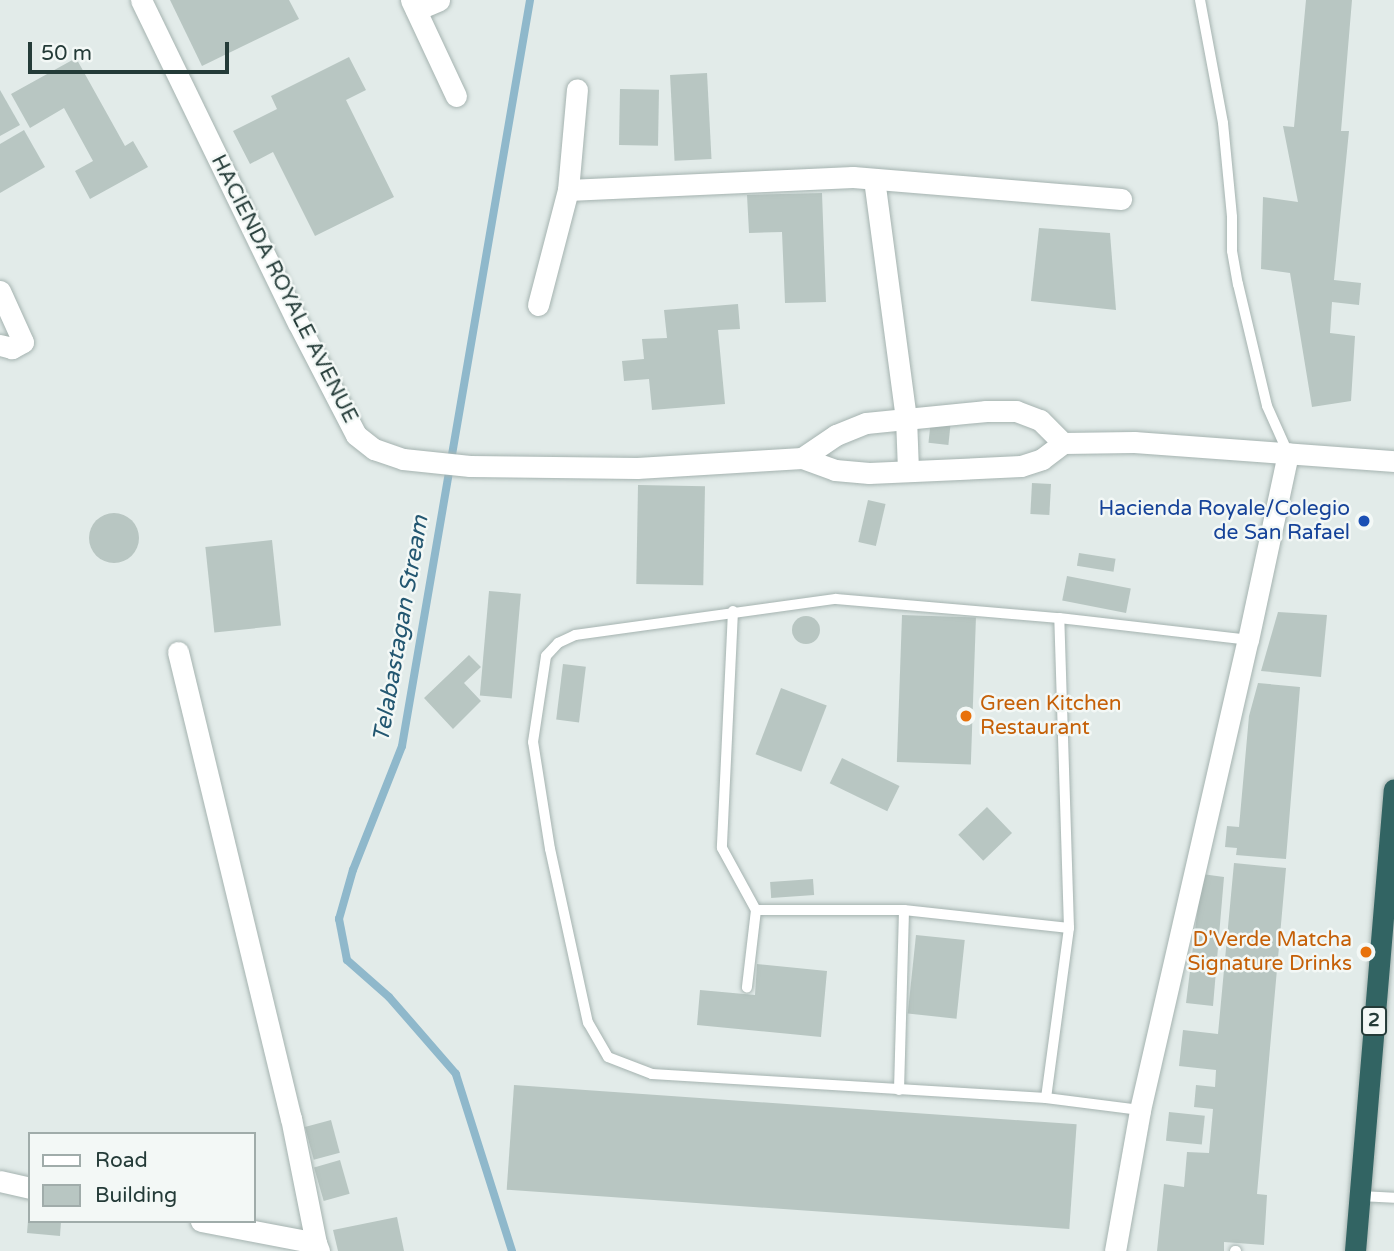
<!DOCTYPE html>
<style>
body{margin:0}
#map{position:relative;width:1394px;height:1251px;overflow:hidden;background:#e2ebe9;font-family:"Varela Round",sans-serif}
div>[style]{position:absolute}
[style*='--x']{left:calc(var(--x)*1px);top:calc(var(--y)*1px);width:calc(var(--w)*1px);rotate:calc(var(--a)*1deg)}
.stream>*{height:8px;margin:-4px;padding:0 4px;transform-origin:4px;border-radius:4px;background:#8fb8cb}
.building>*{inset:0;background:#b8c6c2;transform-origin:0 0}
.round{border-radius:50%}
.roads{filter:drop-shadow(0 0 2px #a5b3b0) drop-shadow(0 0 2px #a5b3b0)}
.lane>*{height:10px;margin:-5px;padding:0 5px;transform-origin:5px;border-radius:5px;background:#fff}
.street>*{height:21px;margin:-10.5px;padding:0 10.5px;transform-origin:10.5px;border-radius:10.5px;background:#fff}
.secondary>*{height:21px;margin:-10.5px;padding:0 10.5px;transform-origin:10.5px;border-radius:10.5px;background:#fff}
.highway>*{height:21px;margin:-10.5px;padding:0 10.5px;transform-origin:10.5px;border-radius:10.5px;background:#326463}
.dots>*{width:19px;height:19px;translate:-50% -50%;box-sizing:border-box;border:4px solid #f3f8f6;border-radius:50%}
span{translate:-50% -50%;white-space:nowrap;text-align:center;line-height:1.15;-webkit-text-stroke:5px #f3f8f6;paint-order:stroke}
.shield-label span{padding:2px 5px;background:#f3f8f6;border:2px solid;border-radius:5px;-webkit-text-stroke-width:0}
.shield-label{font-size:19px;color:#243b38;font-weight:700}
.street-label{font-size:21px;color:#243b38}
.transit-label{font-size:21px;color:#164399}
.right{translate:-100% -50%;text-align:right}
.food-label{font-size:21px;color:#c56008}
.left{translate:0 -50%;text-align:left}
.water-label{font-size:23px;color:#235771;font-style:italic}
.legend{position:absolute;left:28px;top:1132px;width:228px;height:91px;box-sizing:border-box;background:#f3f8f6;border:2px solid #a0acaa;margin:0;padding:9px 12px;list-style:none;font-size:21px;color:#243b38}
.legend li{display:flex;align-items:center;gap:14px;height:35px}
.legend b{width:35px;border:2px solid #a0acaa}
.scale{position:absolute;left:28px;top:42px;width:201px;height:32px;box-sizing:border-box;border:4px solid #243b38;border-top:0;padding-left:9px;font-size:21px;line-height:24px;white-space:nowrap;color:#243b38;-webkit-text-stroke:5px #f3f8f6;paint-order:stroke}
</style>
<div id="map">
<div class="stream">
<div style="--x:512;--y:1251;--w:186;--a:-107.6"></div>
<div style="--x:456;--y:1074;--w:102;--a:-131"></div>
<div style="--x:389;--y:997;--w:56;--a:-138.6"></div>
<div style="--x:347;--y:960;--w:42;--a:-101"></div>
<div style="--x:339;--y:919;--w:51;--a:-74.1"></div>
<div style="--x:353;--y:870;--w:133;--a:-68.4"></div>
<div style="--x:402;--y:746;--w:757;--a:-80.26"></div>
</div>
<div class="building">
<div style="clip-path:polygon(170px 0,289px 0,299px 19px,202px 66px)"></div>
<div style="clip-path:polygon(1306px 0,1352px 0,1341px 131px,1349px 131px,1334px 280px,1361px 283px,1359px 305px,1332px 302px,1330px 333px,1355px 336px,1351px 401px,1312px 407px,1290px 273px,1261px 269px,1263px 197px,1298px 202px,1283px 126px,1294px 127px)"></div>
<div style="clip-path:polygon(349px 57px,366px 90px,346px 100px,394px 197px,315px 236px,273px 152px,250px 164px,233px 131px,277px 109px,271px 96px)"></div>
<div style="clip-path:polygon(76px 58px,125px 146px,133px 141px,148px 167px,90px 199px,75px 171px,93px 161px,64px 108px,30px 128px,11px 94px)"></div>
<div style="left:707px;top:73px;width:86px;height:37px;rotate:87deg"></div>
<div style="left:620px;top:89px;width:39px;height:56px;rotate:1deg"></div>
<div style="clip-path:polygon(0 90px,20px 125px,0 136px)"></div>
<div style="clip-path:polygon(24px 130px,45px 167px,0 193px,0 144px)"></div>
<div style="clip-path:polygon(822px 193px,826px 302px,785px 303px,782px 232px,749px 233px,747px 195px)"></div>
<div style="clip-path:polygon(1039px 228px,1110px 233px,1116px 310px,1031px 301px)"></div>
<div style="clip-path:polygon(738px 304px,740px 329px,718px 330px,725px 404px,652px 410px,649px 379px,624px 381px,622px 361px,644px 359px,642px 339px,667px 338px,664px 310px)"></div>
<div style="left:931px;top:419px;width:20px;height:24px;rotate:6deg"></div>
<div style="left:1032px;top:483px;width:19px;height:31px;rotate:3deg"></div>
<div style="left:638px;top:485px;width:67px;height:99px;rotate:1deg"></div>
<div style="left:868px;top:500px;width:18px;height:43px;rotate:13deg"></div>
<div class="round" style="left:89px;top:513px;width:50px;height:50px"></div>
<div style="left:272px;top:540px;width:86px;height:67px;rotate:84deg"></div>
<div style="left:1079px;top:553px;width:37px;height:13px;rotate:9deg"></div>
<div style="left:1067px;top:576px;width:65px;height:25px;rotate:11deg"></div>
<div style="left:489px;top:591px;width:32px;height:105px;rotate:5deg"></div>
<div style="clip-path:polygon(1278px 612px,1327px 615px,1321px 677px,1261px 671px)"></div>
<div style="left:902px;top:615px;width:74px;height:147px;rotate:2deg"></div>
<div class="round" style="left:792px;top:616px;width:28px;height:28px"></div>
<div style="clip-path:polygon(469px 655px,481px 667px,464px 683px,481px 701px,453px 729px,424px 698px)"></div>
<div style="left:563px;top:664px;width:23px;height:56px;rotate:7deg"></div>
<div style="clip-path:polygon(1258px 683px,1300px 687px,1286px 859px,1236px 855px,1237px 848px,1225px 847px,1227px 826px,1239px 827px,1249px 716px)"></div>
<div style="left:781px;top:688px;width:49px;height:71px;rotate:21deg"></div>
<div style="left:842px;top:758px;width:64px;height:28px;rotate:26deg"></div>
<div style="left:987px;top:807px;width:36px;height:40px;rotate:46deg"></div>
<div style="clip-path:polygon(1234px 863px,1286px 868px,1257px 1194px,1267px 1195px,1264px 1245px,1224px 1242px,1224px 1251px,1157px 1251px,1164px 1184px,1184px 1187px,1187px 1152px,1209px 1153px,1213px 1109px,1194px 1107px,1196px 1085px,1215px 1087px,1216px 1070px,1179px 1066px,1183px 1030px,1218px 1034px)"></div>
<div style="clip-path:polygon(1202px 874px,1224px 877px,1213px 1006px,1186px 1003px)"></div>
<div style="left:813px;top:879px;width:16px;height:43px;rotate:86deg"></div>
<div style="left:916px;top:935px;width:49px;height:79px;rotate:6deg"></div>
<div style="clip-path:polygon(757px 964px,827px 971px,821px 1037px,697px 1025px,700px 990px,755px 995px)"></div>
<div style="left:514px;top:1085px;width:564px;height:105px;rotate:4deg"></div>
<div style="left:1169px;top:1112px;width:36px;height:29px;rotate:6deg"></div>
<div style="left:331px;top:1120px;width:34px;height:27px;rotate:75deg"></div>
<div style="left:340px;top:1160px;width:35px;height:27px;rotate:74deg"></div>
<div style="clip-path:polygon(397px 1217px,404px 1251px,338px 1251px,333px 1230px)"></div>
<div style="clip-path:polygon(28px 1221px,61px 1221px,60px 1236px,27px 1233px)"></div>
</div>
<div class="roads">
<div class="lane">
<div style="--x:1200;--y:0;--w:125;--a:79.4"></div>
<div style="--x:1223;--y:123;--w:94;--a:84.5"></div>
<div style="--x:1232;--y:217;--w:34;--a:90"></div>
<div style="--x:1232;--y:251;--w:34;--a:80"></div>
<div style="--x:1238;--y:284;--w:125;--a:76.6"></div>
<div style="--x:1267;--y:406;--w:51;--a:65.9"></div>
<div style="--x:733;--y:611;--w:237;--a:92.7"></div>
<div style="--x:722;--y:848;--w:71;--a:61.3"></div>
<div style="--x:756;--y:910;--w:78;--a:96.7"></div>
<div style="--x:756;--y:910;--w:148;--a:0"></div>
<div style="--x:904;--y:910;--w:166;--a:6.2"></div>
<div style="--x:899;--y:1090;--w:180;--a:-88.4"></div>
<div style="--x:1046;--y:1098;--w:172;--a:-82.3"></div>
<div style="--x:1069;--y:928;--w:310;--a:-91.8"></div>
<div style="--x:1140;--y:1110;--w:95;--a:-172.7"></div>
<div style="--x:1046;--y:1098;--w:395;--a:-176.5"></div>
<div style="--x:652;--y:1074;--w:47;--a:-158.9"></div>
<div style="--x:608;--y:1057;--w:39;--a:-120"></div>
<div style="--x:588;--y:1023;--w:178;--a:-102.3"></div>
<div style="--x:550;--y:849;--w:108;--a:-99"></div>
<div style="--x:533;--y:742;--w:87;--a:-81.4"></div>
<div style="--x:546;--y:656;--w:18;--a:-47"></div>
<div style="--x:558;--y:643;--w:19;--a:-25"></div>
<div style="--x:575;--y:635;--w:263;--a:-7.9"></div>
<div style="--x:836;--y:599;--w:224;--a:4.9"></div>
<div style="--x:1059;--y:618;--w:190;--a:6.6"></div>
<div style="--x:1360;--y:1196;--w:34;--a:3"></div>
<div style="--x:1235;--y:1251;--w:1;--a:0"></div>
</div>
<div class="street">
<div style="--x:411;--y:0;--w:106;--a:64.9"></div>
<div style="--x:416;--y:10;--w:25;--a:-23"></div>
<div style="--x:874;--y:179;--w:241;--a:82.4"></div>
<div style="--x:906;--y:418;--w:53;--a:87.8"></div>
<div style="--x:568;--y:190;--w:285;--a:-2.6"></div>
<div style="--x:853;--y:177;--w:269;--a:4.7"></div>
<div style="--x:0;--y:291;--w:56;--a:65.7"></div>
<div style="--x:23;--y:342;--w:13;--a:151"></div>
<div style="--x:12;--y:348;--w:12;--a:-166"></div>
<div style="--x:538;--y:305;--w:119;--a:-75.4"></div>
<div style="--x:568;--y:190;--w:101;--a:-84.9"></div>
<div style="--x:178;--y:652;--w:480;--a:76.4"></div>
<div style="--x:291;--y:1118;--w:127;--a:78.7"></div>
<div style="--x:0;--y:1181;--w:31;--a:13"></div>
<div style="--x:201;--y:1221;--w:117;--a:10.8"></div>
<div style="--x:316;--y:1243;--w:9;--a:69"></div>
<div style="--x:1115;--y:1251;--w:143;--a:-79.9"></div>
<div style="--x:1140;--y:1110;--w:482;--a:-77.1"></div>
<div style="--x:1248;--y:640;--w:191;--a:-77.9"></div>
</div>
<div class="secondary">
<div style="--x:141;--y:0;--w:359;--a:64.1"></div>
<div style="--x:298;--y:323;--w:126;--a:62.6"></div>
<div style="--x:356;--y:435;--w:23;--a:38"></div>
<div style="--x:374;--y:449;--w:31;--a:19"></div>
<div style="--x:403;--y:459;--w:67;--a:6"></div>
<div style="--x:470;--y:466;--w:167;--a:0.7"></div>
<div style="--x:637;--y:468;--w:165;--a:-3.5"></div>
<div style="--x:802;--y:458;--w:35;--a:20"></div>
<div style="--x:835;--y:470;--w:34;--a:5"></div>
<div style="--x:869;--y:473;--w:152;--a:-2.6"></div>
<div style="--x:1021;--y:466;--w:22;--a:-18"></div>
<div style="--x:1042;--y:459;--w:26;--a:-37"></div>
<div style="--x:1063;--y:443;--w:71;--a:-0.8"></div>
<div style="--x:1134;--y:442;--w:261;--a:4.2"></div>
<div style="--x:802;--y:458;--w:41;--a:-34.1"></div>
<div style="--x:836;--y:435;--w:32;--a:-22"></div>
<div style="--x:866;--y:423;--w:121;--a:-5.7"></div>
<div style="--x:986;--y:411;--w:30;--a:0"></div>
<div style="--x:1016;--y:411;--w:26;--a:21"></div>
<div style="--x:1040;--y:420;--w:33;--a:45"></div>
</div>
<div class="highway">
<div style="--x:1355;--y:1251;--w:463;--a:-85.2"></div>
</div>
</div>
<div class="dots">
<div style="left:1364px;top:521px;background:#1a4fb4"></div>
<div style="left:966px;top:716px;background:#e8710a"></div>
<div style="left:1366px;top:952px;background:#e8710a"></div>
</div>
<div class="shield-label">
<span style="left:1374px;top:1021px">2</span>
</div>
<div class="street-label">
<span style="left:284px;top:289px;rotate:63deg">HACIENDA ROYALE AVENUE</span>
</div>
<div class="transit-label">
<span class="right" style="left:1350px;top:521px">Hacienda Royale/Colegio<br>de San Rafael</span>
</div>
<div class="food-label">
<span class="left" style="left:980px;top:716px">Green Kitchen<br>Restaurant</span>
<span class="right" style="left:1352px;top:952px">D'Verde Matcha<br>Signature Drinks</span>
</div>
<div class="water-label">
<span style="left:401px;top:629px;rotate:-80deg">Telabastagan Stream</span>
</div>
<ul class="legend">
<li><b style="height:9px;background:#fff"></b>Road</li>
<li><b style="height:19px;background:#b8c6c2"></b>Building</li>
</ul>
<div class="scale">50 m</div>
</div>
